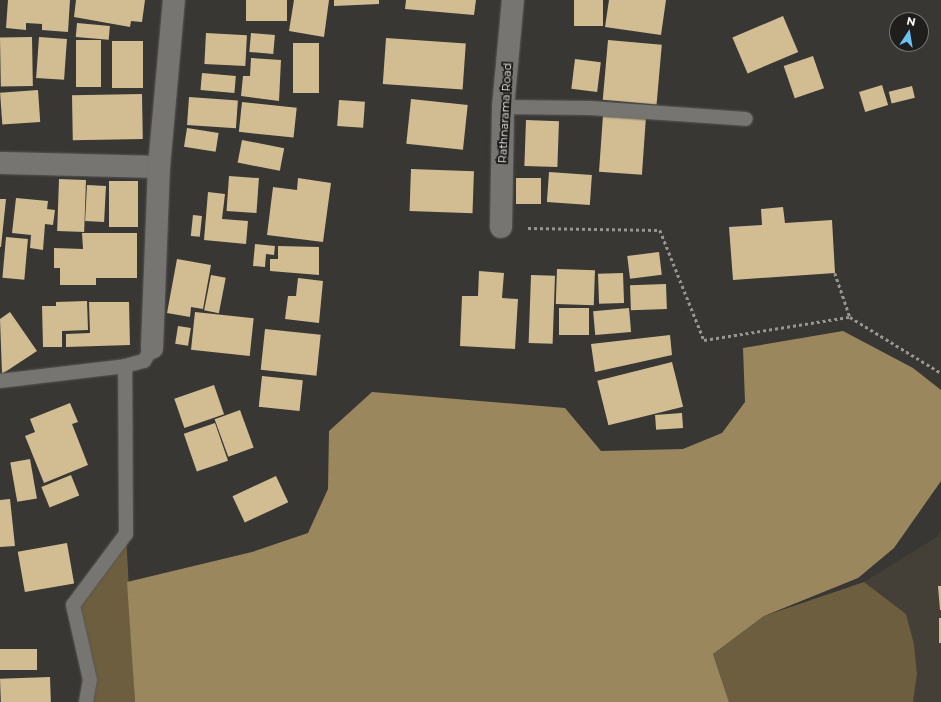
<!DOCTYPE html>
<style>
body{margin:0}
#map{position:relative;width:941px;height:702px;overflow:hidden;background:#383734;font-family:Montserrat,sans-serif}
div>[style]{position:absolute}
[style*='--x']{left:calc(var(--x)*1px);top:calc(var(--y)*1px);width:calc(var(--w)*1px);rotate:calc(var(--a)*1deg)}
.built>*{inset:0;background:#444037}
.green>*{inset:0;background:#6d5e3f}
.water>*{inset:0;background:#9b875e}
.building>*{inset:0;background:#d2bd92;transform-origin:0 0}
.path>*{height:2.5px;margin-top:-1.25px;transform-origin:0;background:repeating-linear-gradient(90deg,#979694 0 3px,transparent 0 6px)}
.roads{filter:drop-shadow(0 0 1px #575654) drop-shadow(0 0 1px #575654)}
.lane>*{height:14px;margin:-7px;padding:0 7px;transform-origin:7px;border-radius:7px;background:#767572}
.street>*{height:22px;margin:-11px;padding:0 11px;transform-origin:11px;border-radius:11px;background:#767572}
span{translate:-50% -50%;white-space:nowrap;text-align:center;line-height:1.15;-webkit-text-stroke:4px #1f1e1d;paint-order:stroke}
.street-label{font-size:11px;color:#f5f5f3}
.north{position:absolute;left:889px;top:12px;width:40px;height:40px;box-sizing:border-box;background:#1f1e1d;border:1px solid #757473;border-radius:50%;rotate:12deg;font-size:11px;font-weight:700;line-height:16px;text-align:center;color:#f5f5f3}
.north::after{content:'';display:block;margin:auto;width:14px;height:18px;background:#6cc3f3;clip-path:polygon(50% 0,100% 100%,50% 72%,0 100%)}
</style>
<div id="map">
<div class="built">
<div style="clip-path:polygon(941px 530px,941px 702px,913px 702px,917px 674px,914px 644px,906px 614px,864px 582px,937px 537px)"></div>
</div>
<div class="green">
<div style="clip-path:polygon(126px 534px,135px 702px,86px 702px,73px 605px)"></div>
<div style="clip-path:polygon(864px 582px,906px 614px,914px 644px,917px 674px,913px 702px,729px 702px,713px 654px,764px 616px)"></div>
</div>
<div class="water">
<div style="clip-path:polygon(843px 331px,913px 368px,941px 390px,941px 481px,894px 548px,858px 578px,764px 616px,713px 654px,729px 702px,135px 702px,127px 582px,252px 552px,308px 533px,328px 489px,329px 431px,372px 392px,565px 408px,601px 451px,683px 449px,722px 433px,745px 402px,743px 348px)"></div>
</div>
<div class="building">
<div style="clip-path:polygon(8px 0,70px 0,68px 32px,42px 30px,42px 24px,26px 23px,26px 30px,6px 28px)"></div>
<div style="clip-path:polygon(76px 0,145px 0,142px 22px,131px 21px,130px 27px,74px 17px)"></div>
<div style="left:246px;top:0;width:41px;height:21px"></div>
<div style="clip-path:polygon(294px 0,329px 0,324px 37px,289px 31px)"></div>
<div style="clip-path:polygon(334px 0,379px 0,379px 4px,334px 6px)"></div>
<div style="clip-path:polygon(406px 0,476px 0,474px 15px,405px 9px)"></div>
<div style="left:574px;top:0;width:29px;height:26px"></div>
<div style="clip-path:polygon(609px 0,666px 0,661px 35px,605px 27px)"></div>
<div style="left:783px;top:16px;width:39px;height:55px;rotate:67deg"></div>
<div style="left:77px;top:23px;width:33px;height:14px;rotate:5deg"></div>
<div style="left:206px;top:33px;width:41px;height:31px;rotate:3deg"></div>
<div style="left:251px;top:33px;width:24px;height:19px;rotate:5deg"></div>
<div style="left:32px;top:37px;width:49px;height:32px;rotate:89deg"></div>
<div style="left:39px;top:37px;width:28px;height:41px;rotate:4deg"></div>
<div style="left:386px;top:38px;width:80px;height:46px;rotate:4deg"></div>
<div style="left:76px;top:40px;width:25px;height:47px"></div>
<div style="left:608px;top:40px;width:54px;height:60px;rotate:5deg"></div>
<div style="left:112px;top:41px;width:31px;height:47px"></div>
<div style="left:293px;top:43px;width:26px;height:50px"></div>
<div style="left:813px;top:56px;width:34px;height:31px;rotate:71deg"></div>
<div style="clip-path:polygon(251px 58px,281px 60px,279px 101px,241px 96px,243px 76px,250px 76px)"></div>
<div style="left:575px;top:59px;width:26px;height:30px;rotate:7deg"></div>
<div style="left:202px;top:73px;width:34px;height:17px;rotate:5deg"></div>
<div style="left:882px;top:85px;width:21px;height:24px;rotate:73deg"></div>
<div style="left:912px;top:86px;width:12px;height:24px;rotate:76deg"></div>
<div style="left:38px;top:90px;width:32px;height:38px;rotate:86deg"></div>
<div style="left:142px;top:94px;width:45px;height:70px;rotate:89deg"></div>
<div style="left:189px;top:97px;width:49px;height:28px;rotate:4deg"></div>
<div style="left:411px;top:99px;width:57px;height:45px;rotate:6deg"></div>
<div style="left:339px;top:100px;width:26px;height:26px;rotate:4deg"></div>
<div style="left:242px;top:102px;width:55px;height:30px;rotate:6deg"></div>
<div style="left:603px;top:115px;width:43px;height:57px;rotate:4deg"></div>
<div style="left:526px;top:120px;width:33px;height:46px;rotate:2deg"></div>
<div style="left:187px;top:128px;width:32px;height:19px;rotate:9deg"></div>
<div style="left:242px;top:140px;width:43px;height:23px;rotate:11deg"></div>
<div style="left:411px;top:169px;width:63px;height:42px;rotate:2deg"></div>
<div style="left:549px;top:172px;width:43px;height:30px;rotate:4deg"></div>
<div style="left:229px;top:176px;width:30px;height:35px;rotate:4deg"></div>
<div style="clip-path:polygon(298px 178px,331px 183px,323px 242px,267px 235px,273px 187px,297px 190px)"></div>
<div style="left:541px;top:178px;width:26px;height:25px;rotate:90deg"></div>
<div style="left:59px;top:179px;width:27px;height:52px;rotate:2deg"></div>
<div style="left:109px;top:181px;width:29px;height:46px"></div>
<div style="left:87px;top:185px;width:19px;height:36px;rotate:3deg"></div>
<div style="clip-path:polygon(208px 192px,225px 194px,222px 219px,248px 221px,246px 244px,204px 240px)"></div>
<div style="clip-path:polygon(16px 198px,48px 201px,47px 209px,55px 210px,53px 225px,45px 224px,43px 250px,30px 248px,31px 235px,12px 233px)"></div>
<div style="clip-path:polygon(0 199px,6px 199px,1px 247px,0 247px)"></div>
<div style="clip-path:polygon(783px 207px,785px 223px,832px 220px,835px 273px,733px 280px,729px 227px,762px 225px,761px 209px)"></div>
<div style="left:193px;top:215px;width:9px;height:21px;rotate:6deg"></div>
<div style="clip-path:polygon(82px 233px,137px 233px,137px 278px,96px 278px,96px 285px,60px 285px,60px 268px,54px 268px,54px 248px,83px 249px)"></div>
<div style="left:6px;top:237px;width:22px;height:41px;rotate:5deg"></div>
<div style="clip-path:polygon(255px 244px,275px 246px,274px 255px,266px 254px,265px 267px,253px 266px)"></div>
<div style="clip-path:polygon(278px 246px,319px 247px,319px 275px,270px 271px,270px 259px,278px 259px)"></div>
<div style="left:659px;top:252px;width:23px;height:32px;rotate:83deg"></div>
<div style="clip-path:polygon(177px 259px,211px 265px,203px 309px,191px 307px,190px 317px,167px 313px)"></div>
<div style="left:557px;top:269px;width:38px;height:35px;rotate:2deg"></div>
<div style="clip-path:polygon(479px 271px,504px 273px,502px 298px,518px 299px,515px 349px,460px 346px,462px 296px,478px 296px)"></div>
<div style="left:623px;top:273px;width:30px;height:25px;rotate:88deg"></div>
<div style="left:211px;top:275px;width:15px;height:36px;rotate:11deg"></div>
<div style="left:531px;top:275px;width:24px;height:68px;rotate:2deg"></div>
<div style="clip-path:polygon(298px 278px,323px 281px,319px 323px,285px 319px,288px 296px,296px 296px)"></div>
<div style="left:666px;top:284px;width:25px;height:36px;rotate:88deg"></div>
<div style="clip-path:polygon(87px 301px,88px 330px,62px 331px,62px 347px,43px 347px,42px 306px,56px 306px,56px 302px)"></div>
<div style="clip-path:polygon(89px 302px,129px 302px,130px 345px,66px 347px,66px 334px,90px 333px)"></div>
<div style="left:559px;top:308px;width:30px;height:27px"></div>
<div style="left:629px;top:308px;width:24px;height:36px;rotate:85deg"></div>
<div style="clip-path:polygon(10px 312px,37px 351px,2px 374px,0 319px)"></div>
<div style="left:195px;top:312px;width:59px;height:38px;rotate:6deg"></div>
<div style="left:178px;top:326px;width:13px;height:18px;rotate:9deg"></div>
<div style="left:265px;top:329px;width:56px;height:41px;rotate:6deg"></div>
<div style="clip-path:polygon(670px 335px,672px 355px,595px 372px,591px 344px)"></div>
<div style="left:672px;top:362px;width:46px;height:77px;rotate:76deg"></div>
<div style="left:262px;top:376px;width:41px;height:31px;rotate:6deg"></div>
<div style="left:214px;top:385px;width:31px;height:42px;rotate:71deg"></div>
<div style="clip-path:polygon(70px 403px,78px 422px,72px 424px,88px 465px,44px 483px,25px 436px,35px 432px,30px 419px)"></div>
<div style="left:240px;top:410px;width:40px;height:27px;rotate:70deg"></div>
<div style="left:682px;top:413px;width:15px;height:27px;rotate:86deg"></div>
<div style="left:215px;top:423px;width:40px;height:33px;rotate:71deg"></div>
<div style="left:30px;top:459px;width:40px;height:20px;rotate:80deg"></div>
<div style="left:71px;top:475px;width:22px;height:32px;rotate:68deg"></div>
<div style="left:276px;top:476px;width:29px;height:48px;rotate:65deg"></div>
<div style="clip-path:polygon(10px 499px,15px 546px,0 547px,0 500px)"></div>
<div style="left:67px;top:543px;width:41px;height:50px;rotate:80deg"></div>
<div style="clip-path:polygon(938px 586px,941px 586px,941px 610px,940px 610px)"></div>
<div style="left:939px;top:618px;width:2px;height:25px"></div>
<div style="left:37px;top:649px;width:21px;height:37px;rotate:90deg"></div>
<div style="left:50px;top:677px;width:25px;height:50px;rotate:88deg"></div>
</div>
<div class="path">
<div style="--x:528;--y:228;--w:132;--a:0.9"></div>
<div style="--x:660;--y:230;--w:118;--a:68.2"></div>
<div style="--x:704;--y:340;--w:148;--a:-9"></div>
<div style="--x:850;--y:317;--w:107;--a:31.6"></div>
<div style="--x:835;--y:273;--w:46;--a:71.2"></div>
</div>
<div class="roads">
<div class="lane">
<div style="--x:503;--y:107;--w:87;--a:0.7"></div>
<div style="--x:590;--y:108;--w:156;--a:4"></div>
<div style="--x:0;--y:381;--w:126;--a:-6.8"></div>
<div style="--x:125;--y:366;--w:20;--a:-15"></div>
<div style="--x:144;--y:361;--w:15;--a:-58"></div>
<div style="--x:86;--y:702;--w:22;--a:-80"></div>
<div style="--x:90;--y:680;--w:77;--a:-102.8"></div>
<div style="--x:73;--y:605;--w:89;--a:-53.3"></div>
<div style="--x:126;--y:534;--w:168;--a:-90.3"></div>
</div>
<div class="street">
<div style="--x:0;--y:163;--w:159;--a:1.4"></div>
<div style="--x:501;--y:227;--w:120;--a:-89"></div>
<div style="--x:503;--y:107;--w:107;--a:-84.7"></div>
<div style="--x:152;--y:348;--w:181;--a:-87.8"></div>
<div style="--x:159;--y:167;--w:168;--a:-84.9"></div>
</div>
</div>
<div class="street-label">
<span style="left:505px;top:113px;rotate:-87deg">Rathnarama Road</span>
</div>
<div class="north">N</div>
</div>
